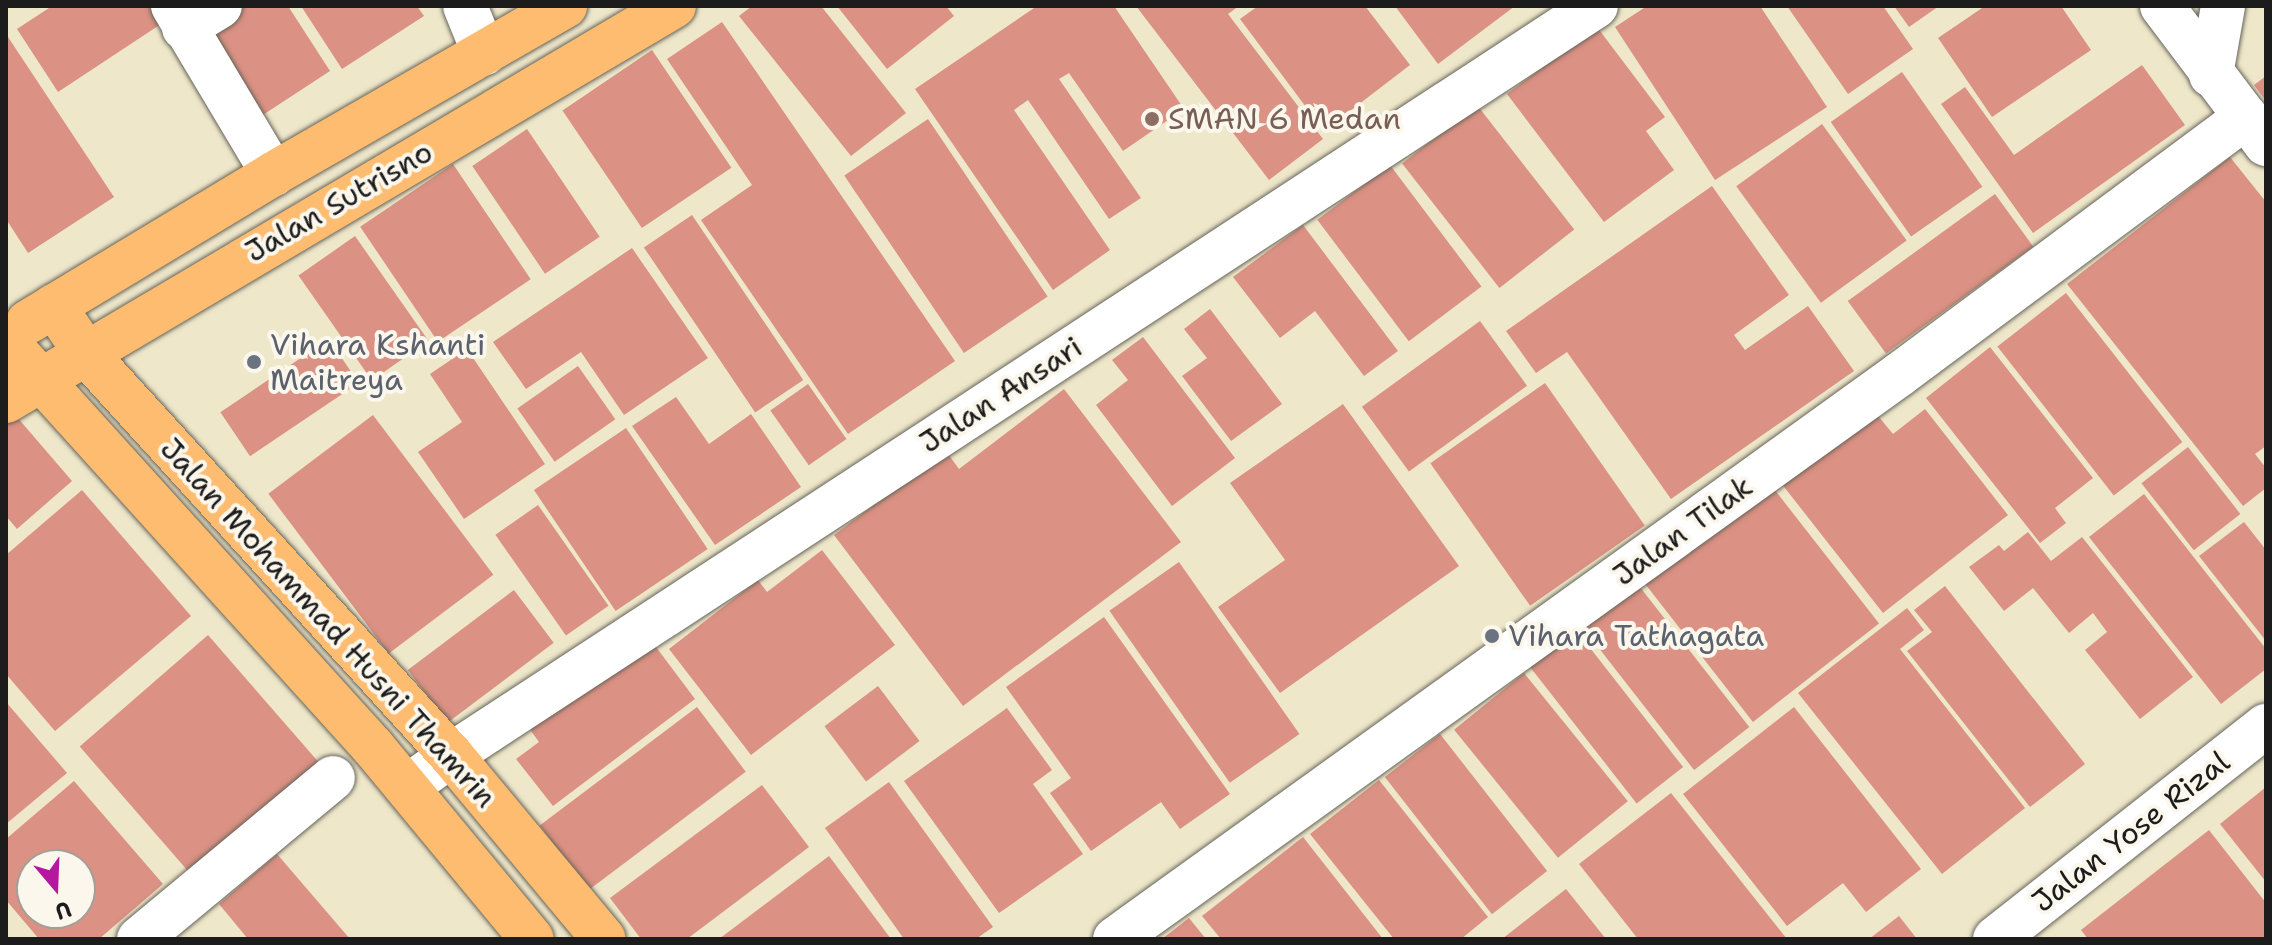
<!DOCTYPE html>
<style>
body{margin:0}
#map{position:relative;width:2272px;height:945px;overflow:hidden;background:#eee7ca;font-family:"Shantell Sans",sans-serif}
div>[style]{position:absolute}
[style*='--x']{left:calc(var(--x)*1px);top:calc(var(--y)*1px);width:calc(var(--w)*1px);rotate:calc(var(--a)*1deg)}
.building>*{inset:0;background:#db9183;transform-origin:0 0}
.roads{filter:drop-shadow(0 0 2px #666359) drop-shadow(0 0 2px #666359)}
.minor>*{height:44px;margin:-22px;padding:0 22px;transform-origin:22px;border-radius:22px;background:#fff}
.major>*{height:44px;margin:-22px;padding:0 22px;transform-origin:22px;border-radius:22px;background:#febc70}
.dots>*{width:22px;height:22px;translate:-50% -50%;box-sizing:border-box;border:4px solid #fbf7ec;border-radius:50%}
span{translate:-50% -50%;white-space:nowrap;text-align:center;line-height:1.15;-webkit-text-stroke:8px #fbf7ec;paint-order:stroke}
.education-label{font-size:30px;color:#785e54}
.left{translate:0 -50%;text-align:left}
.street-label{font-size:30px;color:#1c1c1c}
.worship-label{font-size:30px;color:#5b616d}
.frame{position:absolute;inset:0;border:8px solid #1c1c1c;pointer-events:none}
.north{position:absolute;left:16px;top:849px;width:80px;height:80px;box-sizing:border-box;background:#fbf7ec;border:2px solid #a29f99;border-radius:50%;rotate:161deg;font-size:22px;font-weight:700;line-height:32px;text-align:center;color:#1c1c1c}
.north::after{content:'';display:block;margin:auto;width:28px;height:36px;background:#b5179e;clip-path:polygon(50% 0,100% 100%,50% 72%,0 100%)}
</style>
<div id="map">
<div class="building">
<div style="clip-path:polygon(52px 6px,149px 6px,161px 24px,58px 92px,17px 29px)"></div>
<div style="clip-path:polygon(230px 6px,288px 6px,330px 71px,252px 122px,192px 31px)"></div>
<div style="clip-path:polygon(301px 6px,417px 6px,424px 16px,342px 69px)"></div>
<div style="clip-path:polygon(752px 6px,821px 6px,906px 113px,851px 156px,739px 16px)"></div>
<div style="clip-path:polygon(837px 6px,946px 6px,954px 16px,887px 69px)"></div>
<div style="clip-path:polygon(1037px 6px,1114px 6px,1184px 109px,1123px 151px,1069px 73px,1059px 79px,1141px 198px,1109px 219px,1028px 100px,1014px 110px,1110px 250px,1053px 290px,915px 89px)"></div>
<div style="clip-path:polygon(1136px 6px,1239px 6px,1228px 14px,1323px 139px,1269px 180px)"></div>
<div style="clip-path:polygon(1258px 6px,1365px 6px,1410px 65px,1324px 131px,1240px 19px)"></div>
<div style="clip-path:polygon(1395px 6px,1515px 6px,1438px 64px)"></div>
<div style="clip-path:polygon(1647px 6px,1760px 6px,1827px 107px,1715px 180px,1615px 27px)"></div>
<div style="clip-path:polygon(1787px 6px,1883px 6px,1913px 49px,1848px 94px)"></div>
<div style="clip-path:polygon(1894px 6px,1939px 6px,1909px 27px)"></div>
<div style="clip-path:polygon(1985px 6px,2061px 6px,2091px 50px,1992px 117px,1938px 38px)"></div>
<div style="clip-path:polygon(722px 22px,955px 361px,848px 434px,701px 220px,752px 185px,667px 59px)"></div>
<div style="clip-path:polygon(1597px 27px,1665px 117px,1646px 131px,1674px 170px,1604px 222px,1507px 94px)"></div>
<div style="clip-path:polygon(6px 34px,114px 197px,28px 253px,6px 219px)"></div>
<div style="left:652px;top:50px;width:142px;height:108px;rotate:56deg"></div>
<div style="clip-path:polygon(2142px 65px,2185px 125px,2033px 233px,1941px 104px,1965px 87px,2014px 155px)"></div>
<div style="left:1902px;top:72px;width:140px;height:87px;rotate:55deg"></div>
<div style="clip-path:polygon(2266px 76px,2266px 101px,2254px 85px)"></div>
<div style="left:1477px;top:105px;width:158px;height:95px;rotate:52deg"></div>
<div style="left:928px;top:119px;width:214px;height:101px;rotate:56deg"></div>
<div style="left:1822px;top:124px;width:144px;height:106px;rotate:54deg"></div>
<div style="left:527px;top:129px;width:130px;height:66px;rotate:56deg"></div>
<div style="clip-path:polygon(2230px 157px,2266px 202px,2266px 446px,2255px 454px,2266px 468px,2266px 488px,2243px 506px,2067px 284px)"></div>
<div style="left:453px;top:164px;width:139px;height:112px;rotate:56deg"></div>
<div style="left:1390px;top:165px;width:152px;height:91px;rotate:53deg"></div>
<div style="clip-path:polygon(1712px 186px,1789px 295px,1734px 335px,1745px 350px,1808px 306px,1854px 371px,1671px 499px,1567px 352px,1536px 373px,1506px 331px)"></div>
<div style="left:1995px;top:194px;width:65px;height:182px;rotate:54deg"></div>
<div style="left:692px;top:215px;width:199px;height:58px;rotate:56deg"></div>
<div style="clip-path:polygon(1303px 225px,1398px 351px,1364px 376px,1315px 311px,1280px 338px,1233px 277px)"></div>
<div style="left:355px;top:236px;width:128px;height:69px;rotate:55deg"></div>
<div style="clip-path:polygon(632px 248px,708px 358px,624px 415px,581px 352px,526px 389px,493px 342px)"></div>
<div style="left:2066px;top:293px;width:189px;height:87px;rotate:52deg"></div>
<div style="clip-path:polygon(1210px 309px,1282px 404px,1231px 441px,1182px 376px,1207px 358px,1184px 329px)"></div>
<div style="left:1480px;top:321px;width:80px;height:146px;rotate:54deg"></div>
<div style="clip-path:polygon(1143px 337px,1235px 458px,1172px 506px,1096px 405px,1128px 380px,1112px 360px)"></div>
<div style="left:329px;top:339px;width:53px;height:131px;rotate:56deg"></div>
<div style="clip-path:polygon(1990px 347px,2093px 478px,2055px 508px,2066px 523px,2040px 543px,1926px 398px)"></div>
<div style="clip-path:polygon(467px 349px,545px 464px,464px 519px,418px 452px,462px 422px,430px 374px)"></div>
<div style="left:578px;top:366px;width:65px;height:74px;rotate:55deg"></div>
<div style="left:1545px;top:383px;width:174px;height:140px;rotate:55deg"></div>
<div style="left:808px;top:384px;width:67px;height:46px;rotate:55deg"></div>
<div style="clip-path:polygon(1064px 389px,1181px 542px,963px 706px,834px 535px,946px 451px,959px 469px)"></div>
<div style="clip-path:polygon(676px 397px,709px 444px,751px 414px,801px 487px,715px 545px,632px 426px)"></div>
<div style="clip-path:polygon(1343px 404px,1459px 566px,1280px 693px,1218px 607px,1285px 560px,1230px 483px)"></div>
<div style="clip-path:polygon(1925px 409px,2008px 515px,1883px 613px,1781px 483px,1874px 411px,1893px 434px)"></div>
<div style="clip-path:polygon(11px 410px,72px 481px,17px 529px,6px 516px,6px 414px)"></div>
<div style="left:373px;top:415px;width:200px;height:131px;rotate:53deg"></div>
<div style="left:626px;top:428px;width:146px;height:111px;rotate:56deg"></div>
<div style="left:2188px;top:447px;width:85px;height:59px;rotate:52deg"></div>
<div style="left:1767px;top:480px;width:182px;height:160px;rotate:52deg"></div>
<div style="clip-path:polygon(82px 490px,191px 616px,55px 731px,6px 674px,6px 555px)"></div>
<div style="clip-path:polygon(2144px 494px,2266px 649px,2266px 669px,2221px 704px,2089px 537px)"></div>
<div style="left:538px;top:505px;width:123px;height:52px;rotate:55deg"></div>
<div style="clip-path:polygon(2244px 522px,2266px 550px,2266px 641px,2199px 556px)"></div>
<div style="clip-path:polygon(2028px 532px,2051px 561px,2082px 537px,2193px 677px,2140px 719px,2085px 650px,2107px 632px,2093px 613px,2069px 633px,2033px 588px,2004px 611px,1969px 567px,1999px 545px,2004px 551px)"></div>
<div style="clip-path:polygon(822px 550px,895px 645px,751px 755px,669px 649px,758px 580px,767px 592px)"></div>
<div style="left:1179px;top:562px;width:210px;height:85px;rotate:55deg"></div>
<div style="left:1636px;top:582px;width:184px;height:70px;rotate:52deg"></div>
<div style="clip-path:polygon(1945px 586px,2085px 764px,2030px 807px,1907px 651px,1932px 632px,1914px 610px)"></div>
<div style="left:514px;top:590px;width:66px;height:133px;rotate:53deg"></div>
<div style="clip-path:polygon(1907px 608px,1924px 630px,1900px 649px,2025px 808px,1942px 874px,1798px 693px)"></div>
<div style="clip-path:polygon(1104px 617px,1230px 794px,1180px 829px,1161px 802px,1091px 851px,1050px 793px,1071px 778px,1006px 687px)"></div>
<div style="left:1576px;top:630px;width:174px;height:59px;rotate:52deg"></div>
<div style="clip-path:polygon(644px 631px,695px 699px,553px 806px,516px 759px,539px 742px,524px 721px)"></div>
<div style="left:208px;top:635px;width:168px;height:170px;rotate:49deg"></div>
<div style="left:1524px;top:673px;width:165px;height:90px;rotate:51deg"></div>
<div style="left:878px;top:686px;width:69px;height:67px;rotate:53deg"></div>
<div style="clip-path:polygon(6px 702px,67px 773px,6px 824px)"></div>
<div style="left:697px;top:707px;width:81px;height:197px;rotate:53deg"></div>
<div style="clip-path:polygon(1794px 707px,1921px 869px,1866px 912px,1843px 883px,1787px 926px,1683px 794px)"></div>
<div style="clip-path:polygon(1007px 708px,1052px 770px,1033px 784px,1083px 854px,999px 913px,904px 781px)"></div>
<div style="left:1440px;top:734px;width:174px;height:70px;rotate:52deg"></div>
<div style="clip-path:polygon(1379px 780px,1488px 917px,1461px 939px,1394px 939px,1310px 834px)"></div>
<div style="clip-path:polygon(evenodd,74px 781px,163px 884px,99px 939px,39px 939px,6px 900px,6px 839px,74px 781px,32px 865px,80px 865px,80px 913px,32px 913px,32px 865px)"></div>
<div style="clip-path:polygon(889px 782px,993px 927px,976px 939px,904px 939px,825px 828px)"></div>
<div style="clip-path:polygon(762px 785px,809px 847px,687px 939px,641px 939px,610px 898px)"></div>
<div style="clip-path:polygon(2266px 787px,2266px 882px,2220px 824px)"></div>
<div style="clip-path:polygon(1671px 793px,1787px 939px,1638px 939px,1579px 864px)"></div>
<div style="clip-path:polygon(2209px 830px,2266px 903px,2266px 939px,2088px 939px,2081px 930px)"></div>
<div style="clip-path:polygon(1303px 837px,1383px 939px,1221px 939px,1202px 916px)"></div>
<div style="clip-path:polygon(277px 854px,350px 939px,248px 939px,219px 904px)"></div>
<div style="clip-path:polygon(829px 856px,891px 939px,719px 939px)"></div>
<div style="clip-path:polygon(1566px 889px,1606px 939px,1502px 939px)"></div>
<div style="clip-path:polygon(1899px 916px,1917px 939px,1869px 939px)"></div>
<div style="clip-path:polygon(1189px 918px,1206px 939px,1162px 939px)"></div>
</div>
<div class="roads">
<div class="minor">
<div style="--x:173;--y:6;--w:196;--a:59.2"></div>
<div style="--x:465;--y:6;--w:51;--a:68"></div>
<div style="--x:2162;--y:6;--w:173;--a:53"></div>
<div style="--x:184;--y:28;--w:42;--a:-31.4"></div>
<div style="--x:2211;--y:75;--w:70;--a:-80.1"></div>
<div style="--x:407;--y:787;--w:54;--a:-36"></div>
<div style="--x:451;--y:755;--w:1368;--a:-33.19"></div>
<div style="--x:139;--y:939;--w:252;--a:-39.7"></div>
<div style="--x:1115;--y:939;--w:967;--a:-35.74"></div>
<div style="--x:1900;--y:374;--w:431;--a:-36.6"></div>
<div style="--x:1995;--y:939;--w:345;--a:-38.2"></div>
</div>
<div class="major">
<div style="--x:54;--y:306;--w:59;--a:56"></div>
<div style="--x:87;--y:355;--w:541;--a:47.7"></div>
<div style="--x:451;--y:755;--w:239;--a:50.3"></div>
<div style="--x:28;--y:322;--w:286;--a:-31.1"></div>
<div style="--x:273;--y:174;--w:337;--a:-29.9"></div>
<div style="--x:6;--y:341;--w:547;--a:47.89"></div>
<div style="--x:373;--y:747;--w:249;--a:50.4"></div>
<div style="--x:6;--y:401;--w:776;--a:-30.6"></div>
</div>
</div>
<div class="dots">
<div style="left:1152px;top:119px;background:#8d6e63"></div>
<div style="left:254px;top:362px;background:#6b7280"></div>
<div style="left:1492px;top:636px;background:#6b7280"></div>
</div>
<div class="education-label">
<span class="left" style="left:1168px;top:119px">SMAN 6 Medan</span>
</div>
<div class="street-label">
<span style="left:339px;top:202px;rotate:-30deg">Jalan Sutrisno</span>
<span style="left:1001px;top:395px;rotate:-33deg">Jalan Ansari</span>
<span style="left:1683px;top:531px;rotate:-36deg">Jalan Tilak</span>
<span style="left:328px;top:623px;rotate:48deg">Jalan Mohammad Husni Thamrin</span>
<span style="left:2131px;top:832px;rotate:-38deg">Jalan Yose Rizal</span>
</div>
<div class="worship-label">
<span class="left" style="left:270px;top:362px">Vihara Kshanti<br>Maitreya</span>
<span class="left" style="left:1508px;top:636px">Vihara Tathagata</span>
</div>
<div class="frame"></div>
<div class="north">U</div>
</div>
